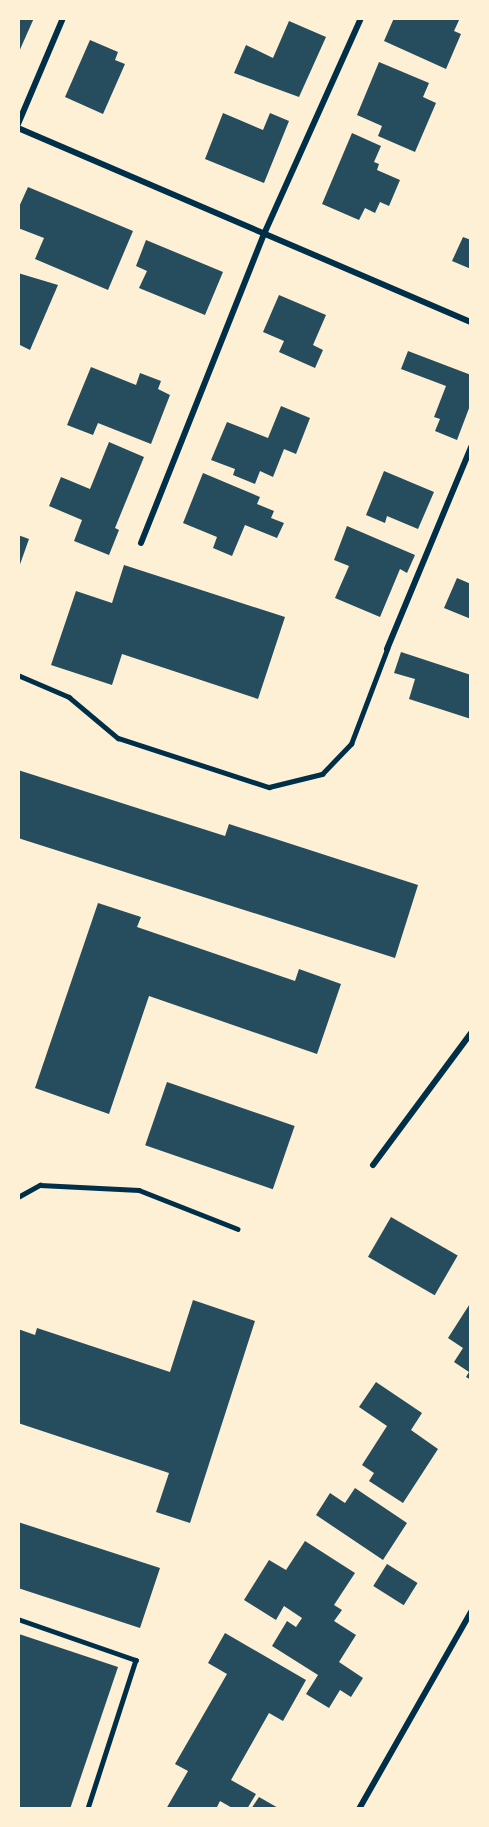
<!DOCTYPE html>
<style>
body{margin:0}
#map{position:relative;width:489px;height:1827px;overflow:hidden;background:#fdf0d5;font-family:Lora,serif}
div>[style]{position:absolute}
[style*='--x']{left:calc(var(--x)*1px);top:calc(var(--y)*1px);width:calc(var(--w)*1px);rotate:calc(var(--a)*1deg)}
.building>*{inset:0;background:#264d5e;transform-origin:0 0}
.service>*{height:4.5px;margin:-2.25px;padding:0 2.25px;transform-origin:2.25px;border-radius:2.25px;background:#003049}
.minor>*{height:6px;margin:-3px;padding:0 3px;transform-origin:3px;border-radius:3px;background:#003049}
span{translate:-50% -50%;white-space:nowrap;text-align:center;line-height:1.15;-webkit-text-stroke:4.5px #fdf0d5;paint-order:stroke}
.frame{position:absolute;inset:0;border:20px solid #fdf0d5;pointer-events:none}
</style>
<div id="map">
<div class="building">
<div style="clip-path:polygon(18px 18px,34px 18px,18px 54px)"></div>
<div style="clip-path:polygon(394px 18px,460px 18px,454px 31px,461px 34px,446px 69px,384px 41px)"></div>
<div style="clip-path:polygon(289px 21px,326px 37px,299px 97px,234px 73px,246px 45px,273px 58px)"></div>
<div style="clip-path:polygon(90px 40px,118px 52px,115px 60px,125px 64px,103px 114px,65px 97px)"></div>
<div style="clip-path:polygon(379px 62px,429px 83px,423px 97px,436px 103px,415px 152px,378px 136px,382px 126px,357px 115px)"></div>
<div style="clip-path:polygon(223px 113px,263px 130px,270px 113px,289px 121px,264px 183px,205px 159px)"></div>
<div style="clip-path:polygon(352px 133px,381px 146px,374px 162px,379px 164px,377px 170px,400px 180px,389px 206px,380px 202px,375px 213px,365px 208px,359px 220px,322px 204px)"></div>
<div style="clip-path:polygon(28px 187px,133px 231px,108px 290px,35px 259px,44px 238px,18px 228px,18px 209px)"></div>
<div style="clip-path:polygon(463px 237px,471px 240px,471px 269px,452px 261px)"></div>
<div style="clip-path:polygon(146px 240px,223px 272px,205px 315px,139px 288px,147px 271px,136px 266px)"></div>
<div style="clip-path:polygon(18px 273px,58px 285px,30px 350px,18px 344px)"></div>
<div style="clip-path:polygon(279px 295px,326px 315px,313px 345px,323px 350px,315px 368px,279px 352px,284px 341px,263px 332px)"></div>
<div style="clip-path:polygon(408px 351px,471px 375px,471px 403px,457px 440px,435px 431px,440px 419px,434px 417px,446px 386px,401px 369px)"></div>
<div style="clip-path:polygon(91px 367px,136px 385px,140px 373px,161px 381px,158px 389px,170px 395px,151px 444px,98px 423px,93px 435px,67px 425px)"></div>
<div style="clip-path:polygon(281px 406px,310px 418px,296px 454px,284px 449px,273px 477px,260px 471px,255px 484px,233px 475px,235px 469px,211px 460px,227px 422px,268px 438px)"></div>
<div style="clip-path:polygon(109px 442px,144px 457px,115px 528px,119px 530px,109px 555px,74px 541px,82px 520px,49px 506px,61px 477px,90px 489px)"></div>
<div style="clip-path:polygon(384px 471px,434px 492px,418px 529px,387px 516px,385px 523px,366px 515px)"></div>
<div style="clip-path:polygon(203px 473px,260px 497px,257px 504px,274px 511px,271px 518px,284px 523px,277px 538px,245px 525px,232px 556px,213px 548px,217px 537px,183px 523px)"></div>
<div style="clip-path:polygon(347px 526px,415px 555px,407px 573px,400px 569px,380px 617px,335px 598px,349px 566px,334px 560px)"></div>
<div style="clip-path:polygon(18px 535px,29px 539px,18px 570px)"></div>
<div style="clip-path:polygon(124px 565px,285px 617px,258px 699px,122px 654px,112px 685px,51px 665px,76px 591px,112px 603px)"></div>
<div style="clip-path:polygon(457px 578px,471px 584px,471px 619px,444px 608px)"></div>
<div style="clip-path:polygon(401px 652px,471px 675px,471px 719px,409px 699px,415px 679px,394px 673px)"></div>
<div style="clip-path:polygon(18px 770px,225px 836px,229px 824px,418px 885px,395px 958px,18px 838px)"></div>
<div style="clip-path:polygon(98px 903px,141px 917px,137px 927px,295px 981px,299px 969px,341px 984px,317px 1054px,149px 996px,109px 1114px,35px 1088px)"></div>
<div style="left:167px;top:1082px;width:135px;height:67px;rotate:19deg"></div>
<div style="left:391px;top:1217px;width:77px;height:46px;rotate:30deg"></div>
<div style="clip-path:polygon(193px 1300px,255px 1321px,190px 1523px,156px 1512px,169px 1473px,18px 1423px,18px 1329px,35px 1335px,37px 1328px,170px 1372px)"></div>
<div style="clip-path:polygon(471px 1302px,471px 1380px,466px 1377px,469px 1372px,454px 1362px,463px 1348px,448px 1338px)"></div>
<div style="clip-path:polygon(376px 1382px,422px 1413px,411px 1430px,438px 1449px,403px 1503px,369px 1481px,374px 1473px,362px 1465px,387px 1426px,359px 1407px)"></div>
<div style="clip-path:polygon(355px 1488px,407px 1523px,383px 1560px,316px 1515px,330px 1493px,345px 1503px)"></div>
<div style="clip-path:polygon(18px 1522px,160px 1568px,140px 1628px,18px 1588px)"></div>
<div style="clip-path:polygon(305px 1541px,355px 1573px,334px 1605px,342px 1610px,334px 1621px,356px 1635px,339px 1662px,363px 1678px,351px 1697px,340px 1690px,329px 1708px,306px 1694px,318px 1675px,272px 1646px,287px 1621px,296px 1627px,302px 1618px,284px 1606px,276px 1620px,244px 1600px,269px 1560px,286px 1570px)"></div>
<div style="left:387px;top:1564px;width:36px;height:26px;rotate:32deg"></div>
<div style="clip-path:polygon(225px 1633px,306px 1680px,283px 1721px,269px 1713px,231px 1780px,256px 1794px,247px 1809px,234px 1809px,220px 1801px,216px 1809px,166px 1809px,188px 1771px,175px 1764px,227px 1674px,208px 1663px)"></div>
<div style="clip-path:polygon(19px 1634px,118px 1667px,70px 1809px,18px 1809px)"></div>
<div style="clip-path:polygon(259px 1797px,280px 1809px,251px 1809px)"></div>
</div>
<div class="service">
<div style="--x:18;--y:675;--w:56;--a:23.3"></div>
<div style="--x:69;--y:697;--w:64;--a:39.9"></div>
<div style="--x:118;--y:738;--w:159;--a:18"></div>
<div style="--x:269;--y:787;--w:55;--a:-13.8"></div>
<div style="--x:322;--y:774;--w:42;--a:-46"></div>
<div style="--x:351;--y:744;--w:102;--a:-69.2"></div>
<div style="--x:18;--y:1197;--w:25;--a:-29"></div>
<div style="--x:40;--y:1185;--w:99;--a:2.9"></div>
<div style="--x:139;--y:1190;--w:106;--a:21.5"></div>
<div style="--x:18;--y:1619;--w:125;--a:19.2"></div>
<div style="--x:136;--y:1660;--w:157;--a:107.9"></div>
</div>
<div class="minor">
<div style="--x:18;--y:124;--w:115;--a:-67"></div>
<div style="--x:18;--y:128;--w:493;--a:23.2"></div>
<div style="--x:141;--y:543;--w:333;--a:-68.3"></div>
<div style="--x:264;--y:234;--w:237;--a:-65.8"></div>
<div style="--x:387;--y:649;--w:219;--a:-67.4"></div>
<div style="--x:373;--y:1165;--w:164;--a:-53.4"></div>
<div style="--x:359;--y:1809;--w:227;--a:-60.4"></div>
</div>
<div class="frame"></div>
</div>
